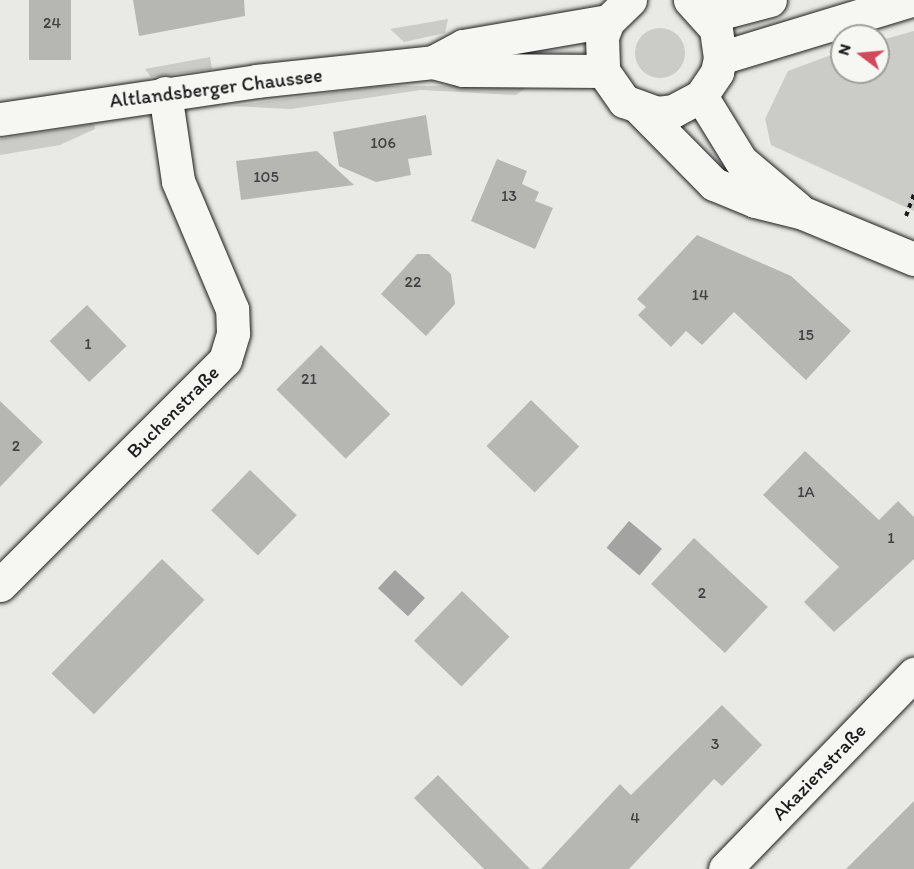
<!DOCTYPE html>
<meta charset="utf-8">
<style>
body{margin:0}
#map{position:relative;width:914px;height:869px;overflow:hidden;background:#e9e9e5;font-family:Itim,sans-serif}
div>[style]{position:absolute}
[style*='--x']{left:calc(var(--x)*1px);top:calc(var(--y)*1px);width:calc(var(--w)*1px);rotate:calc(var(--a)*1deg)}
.green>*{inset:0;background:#cbcbc7}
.round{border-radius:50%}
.water>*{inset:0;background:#a3a3a1;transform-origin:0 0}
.building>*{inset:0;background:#b6b6b3;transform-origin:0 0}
.path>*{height:4px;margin-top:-2px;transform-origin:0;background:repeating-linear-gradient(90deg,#1c1c1c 0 4.5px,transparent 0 9px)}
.roads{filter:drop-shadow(0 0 2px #1c1c1c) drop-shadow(0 0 2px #1c1c1c)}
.street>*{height:33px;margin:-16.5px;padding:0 16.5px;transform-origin:16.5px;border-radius:16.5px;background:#f6f6f2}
.secondary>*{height:33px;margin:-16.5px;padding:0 16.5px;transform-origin:16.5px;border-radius:16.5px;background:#f6f6f2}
span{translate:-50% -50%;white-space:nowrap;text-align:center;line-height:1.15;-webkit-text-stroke:6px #f6f6f2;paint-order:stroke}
.number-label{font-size:16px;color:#424242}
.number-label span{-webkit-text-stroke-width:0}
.street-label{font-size:20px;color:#1c1c1c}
.north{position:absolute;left:830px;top:24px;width:60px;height:60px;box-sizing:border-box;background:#f6f6f2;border:2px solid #9f9f9c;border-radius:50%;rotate:286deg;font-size:16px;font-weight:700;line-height:24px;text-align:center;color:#1c1c1c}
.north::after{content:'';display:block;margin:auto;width:21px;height:27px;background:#d1495b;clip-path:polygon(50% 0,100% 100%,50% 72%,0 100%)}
</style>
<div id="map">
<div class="green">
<div style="clip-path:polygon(448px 19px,445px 33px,404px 42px,390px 29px)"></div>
<div class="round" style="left:635px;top:28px;width:50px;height:50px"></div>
<div style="clip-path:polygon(914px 31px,914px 211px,771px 145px,765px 119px,788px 71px,842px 51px,842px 72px,878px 72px,878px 41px)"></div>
<div style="clip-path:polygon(210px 57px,212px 69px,151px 77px,145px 69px)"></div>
<div style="clip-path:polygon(530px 85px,516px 95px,421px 90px,291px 109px,231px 106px,381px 86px)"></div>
<div style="clip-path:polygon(94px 124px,95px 129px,60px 145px,0 155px,0 139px)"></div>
</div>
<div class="water">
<div style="left:629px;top:521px;width:43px;height:35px;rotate:40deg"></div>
<div style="left:395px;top:570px;width:41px;height:25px;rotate:43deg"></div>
</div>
<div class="building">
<div style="left:29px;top:0;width:42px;height:60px"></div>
<div style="clip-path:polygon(133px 0,244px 0,245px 16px,139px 36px)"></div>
<div style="clip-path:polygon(426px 115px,432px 155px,408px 159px,411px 175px,376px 182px,339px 166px,333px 132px)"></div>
<div style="clip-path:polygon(317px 151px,354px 185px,241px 200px,236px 161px)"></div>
<div style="clip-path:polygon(497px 159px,527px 171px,522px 184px,539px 192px,535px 201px,553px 208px,535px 249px,471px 221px)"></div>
<div style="clip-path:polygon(697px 235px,791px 276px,851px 331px,806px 380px,734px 312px,702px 345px,686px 331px,671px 347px,638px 315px,646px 307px,637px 299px)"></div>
<div style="clip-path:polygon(417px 254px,429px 254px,451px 274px,455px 304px,426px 336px,381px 294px)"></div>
<div style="left:87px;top:305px;width:57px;height:52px;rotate:46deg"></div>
<div style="left:321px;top:345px;width:98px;height:63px;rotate:45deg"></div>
<div style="left:531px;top:400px;width:67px;height:64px;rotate:44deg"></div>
<div style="clip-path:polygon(0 401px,43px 442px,0 487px)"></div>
<div style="clip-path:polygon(805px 451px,879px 520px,898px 501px,914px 517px,914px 559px,834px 632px,804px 602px,839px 567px,763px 495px)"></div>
<div style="left:250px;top:470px;width:65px;height:56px;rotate:44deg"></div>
<div style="left:694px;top:538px;width:101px;height:63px;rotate:43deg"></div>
<div style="left:162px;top:559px;width:59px;height:159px;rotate:44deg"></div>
<div style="left:462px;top:591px;width:66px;height:69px;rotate:44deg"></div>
<div style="clip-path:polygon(722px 705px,762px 745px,722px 786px,714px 779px,629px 869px,541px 869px,620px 784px,631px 795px)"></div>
<div style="clip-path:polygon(438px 775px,530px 869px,484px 869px,414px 798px)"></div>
<div style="clip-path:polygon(914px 801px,914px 869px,846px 869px)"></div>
</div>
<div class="path">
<div style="--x:906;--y:216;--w:23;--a:-70"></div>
</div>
<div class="roads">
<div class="street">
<div style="--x:0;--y:585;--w:318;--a:-45"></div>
<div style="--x:225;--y:360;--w:28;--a:-73"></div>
<div style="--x:233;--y:333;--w:24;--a:-92"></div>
<div style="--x:232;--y:309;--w:139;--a:-112.9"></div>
<div style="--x:178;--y:181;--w:89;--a:-98.4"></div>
<div style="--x:725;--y:869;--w:272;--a:-45.9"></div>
</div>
<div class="secondary">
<div style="--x:630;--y:0;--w:30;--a:136"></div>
<div style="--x:608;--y:21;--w:17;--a:111"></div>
<div style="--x:602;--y:37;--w:34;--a:88"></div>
<div style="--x:603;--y:71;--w:37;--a:55"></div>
<div style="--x:624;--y:101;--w:35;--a:20"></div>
<div style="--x:657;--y:113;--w:16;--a:-7"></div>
<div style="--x:673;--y:111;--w:32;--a:-28"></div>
<div style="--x:701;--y:96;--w:29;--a:-56"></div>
<div style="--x:717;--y:72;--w:14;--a:-78"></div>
<div style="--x:720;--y:58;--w:29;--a:-98"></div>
<div style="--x:716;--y:29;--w:39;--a:-132"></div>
<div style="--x:709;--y:16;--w:63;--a:-14.7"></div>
<div style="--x:720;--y:58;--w:200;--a:-16.9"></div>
<div style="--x:433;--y:62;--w:34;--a:-28"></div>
<div style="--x:463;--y:46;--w:147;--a:-9.8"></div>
<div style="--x:701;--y:96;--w:76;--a:58.4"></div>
<div style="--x:741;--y:161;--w:73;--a:40"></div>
<div style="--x:641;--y:110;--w:104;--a:45.4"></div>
<div style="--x:714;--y:184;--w:44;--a:22.5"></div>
<div style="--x:755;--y:201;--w:49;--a:14"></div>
<div style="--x:803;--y:213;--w:120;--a:22.5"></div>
<div style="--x:0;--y:119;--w:259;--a:-8.4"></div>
<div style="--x:256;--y:81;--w:178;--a:-6.1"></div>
<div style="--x:433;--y:62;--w:31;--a:15"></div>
<div style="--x:463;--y:70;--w:140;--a:0.4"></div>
</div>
</div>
<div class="number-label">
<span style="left:52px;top:23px">24</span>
<span style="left:383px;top:143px">106</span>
<span style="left:266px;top:177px">105</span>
<span style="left:509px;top:196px">13</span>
<span style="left:413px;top:282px">22</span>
<span style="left:700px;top:295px">14</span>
<span style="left:806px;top:335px">15</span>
<span style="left:88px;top:344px">1</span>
<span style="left:309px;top:379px">21</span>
<span style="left:16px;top:446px">2</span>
<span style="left:806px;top:492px">1A</span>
<span style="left:891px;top:538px">1</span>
<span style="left:702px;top:593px">2</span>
<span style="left:715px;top:744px">3</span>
<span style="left:635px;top:818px">4</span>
</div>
<div class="street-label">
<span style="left:216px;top:88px;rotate:-7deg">Altlandsberger Chaussee</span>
<span style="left:173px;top:412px;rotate:-45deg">Buchenstraße</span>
<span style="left:819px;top:772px;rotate:-46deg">Akazienstraße</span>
</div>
<div class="north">N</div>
</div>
